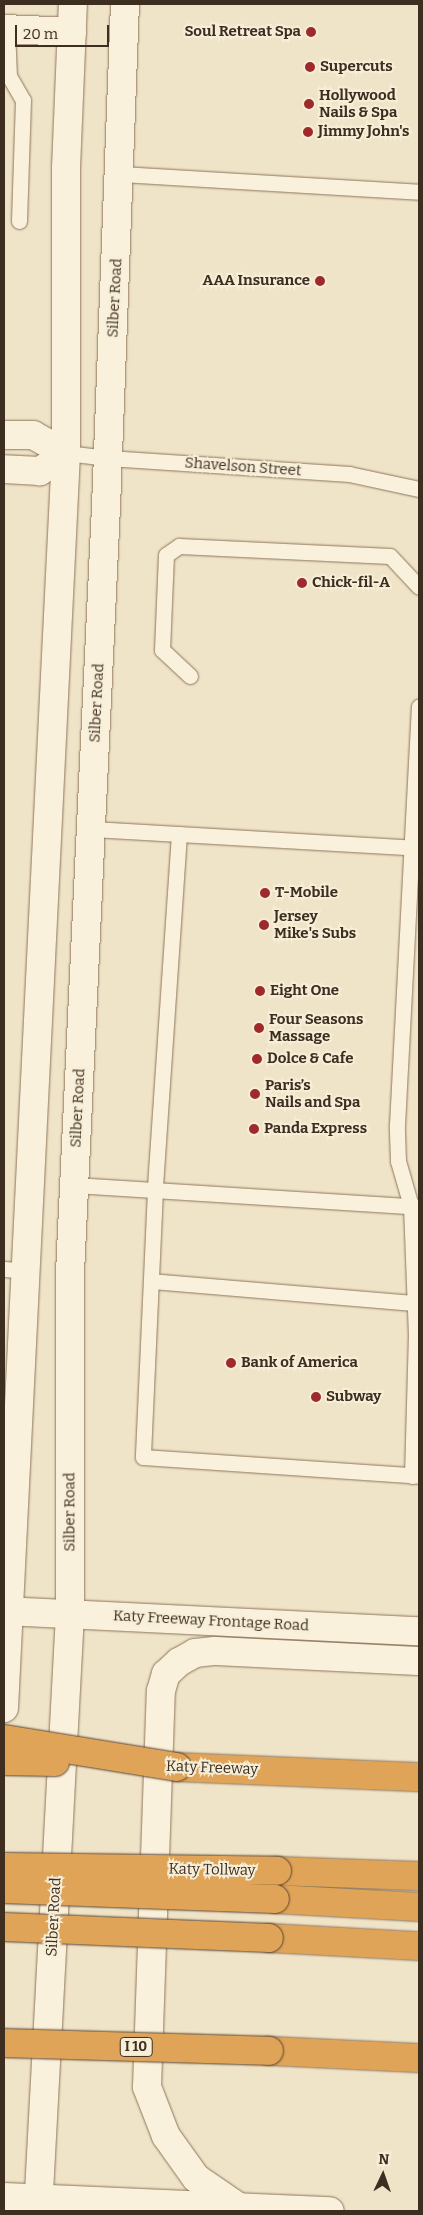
<!DOCTYPE html>
<meta charset="utf-8">
<style>
body{margin:0}
#map{position:relative;width:423px;height:2215px;overflow:hidden;background:#f0e4c8;font-family:Bitter,serif}
div>[style]{position:absolute}
[style*='--x']{left:calc(var(--x)*1px);top:calc(var(--y)*1px);width:calc(var(--w)*1px);rotate:calc(var(--a)*1deg)}
.roads{filter:drop-shadow(0 0 1px #8d765c) drop-shadow(0 0 1px #8d765c)}
.service>*{height:15px;margin:-7.5px;padding:0 7.5px;transform-origin:7.5px;border-radius:7.5px;background:#faf1dc}
.minor>*{height:28px;margin:-14px;padding:0 14px;transform-origin:14px;border-radius:14px;background:#faf1dc}
.tertiary>*{height:28px;margin:-14px;padding:0 14px;transform-origin:14px;border-radius:14px;background:#faf1dc}
.secondary>*{height:28px;margin:-14px;padding:0 14px;transform-origin:14px;border-radius:14px;background:#faf1dc}
.motorway>*{height:28px;margin:-14px;padding:0 14px;transform-origin:14px;border-radius:14px;background:#e0a458}
.bridges{filter:drop-shadow(0 0 1px #5b4430) drop-shadow(0 0 1px #5b4430)}
.motorway-bridge>*{height:28px;margin:-14px;padding:0 14px;transform-origin:14px;border-radius:14px;background:#e0a458}
.dots>*{width:14px;height:14px;translate:-50% -50%;box-sizing:border-box;border:2px solid #f7eed8;border-radius:50%}
span{translate:-50% -50%;white-space:nowrap;text-align:center;line-height:1.15;-webkit-text-stroke:4px #f7eed8;paint-order:stroke}
.shield-label span{padding:1px 4px;background:#f7eed8;border:1px solid;border-radius:4px;-webkit-text-stroke-width:0}
.shield-label{font-size:14px;color:#3d2e20;font-weight:700}
.poi-label{font-size:15px;color:#3d2e20;font-weight:700}
.right{translate:-100% -50%;text-align:right}
.left{translate:0 -50%;text-align:left}
.street-label{font-size:15px;color:#3d2e20}
.frame{position:absolute;inset:0;border:5px solid #3d2e20;pointer-events:none}
.north{position:absolute;left:358px;top:2150px;width:50px;height:50px;-webkit-text-stroke:4px #f7eed8;paint-order:stroke;rotate:3deg;font-size:14px;font-weight:700;line-height:20px;text-align:center;color:#3d2e20}
.north::after{content:'';display:block;margin:auto;width:18px;height:22px;background:#3d2e20;clip-path:polygon(50% 0,100% 100%,50% 72%,0 100%)}
.scale{position:absolute;left:15px;top:25px;width:94px;height:22px;box-sizing:border-box;border:2px solid #3d2e20;border-top:0;padding-left:6px;font-size:15px;line-height:18px;white-space:nowrap;color:#3d2e20;-webkit-text-stroke:4px #f7eed8;paint-order:stroke}
</style>
<div id="map">
<div class="roads">
<div class="service">
<div style="--x:7;--y:29;--w:47;--a:87.6"></div>
<div style="--x:9;--y:76;--w:28;--a:60"></div>
<div style="--x:23;--y:100;--w:121;--a:91.9"></div>
<div style="--x:120;--y:174;--w:300;--a:3.4"></div>
<div style="--x:66;--y:453;--w:42;--a:6.8"></div>
<div style="--x:108;--y:458;--w:242;--a:3.8"></div>
<div style="--x:349;--y:474;--w:72;--a:12.1"></div>
<div style="--x:190;--y:676;--w:38;--a:-137"></div>
<div style="--x:162;--y:650;--w:95;--a:-87.6"></div>
<div style="--x:166;--y:555;--w:16;--a:-35"></div>
<div style="--x:179;--y:546;--w:211;--a:2.7"></div>
<div style="--x:390;--y:556;--w:42;--a:46.9"></div>
<div style="--x:91;--y:829;--w:329;--a:3.3"></div>
<div style="--x:179;--y:834;--w:357;--a:93.9"></div>
<div style="--x:155;--y:1190;--w:267;--a:92.6"></div>
<div style="--x:143;--y:1457;--w:277;--a:3.9"></div>
<div style="--x:74;--y:1185;--w:346;--a:3.6"></div>
<div style="--x:4;--y:1269;--w:23;--a:5"></div>
<div style="--x:151;--y:1281;--w:265;--a:4.8"></div>
<div style="--x:412;--y:1476;--w:140;--a:-88.4"></div>
<div style="--x:416;--y:1336;--w:130;--a:-92.2"></div>
<div style="--x:411;--y:1206;--w:47;--a:-106.1"></div>
<div style="--x:398;--y:1161;--w:36;--a:-92"></div>
<div style="--x:397;--y:1125;--w:419;--a:-87"></div>
</div>
<div class="minor">
<div style="--x:4;--y:29;--w:68;--a:2.5"></div>
<div style="--x:4;--y:435;--w:29;--a:0"></div>
<div style="--x:33;--y:435;--w:38;--a:29"></div>
<div style="--x:66;--y:453;--w:32;--a:145"></div>
<div style="--x:40;--y:471;--w:36;--a:-177"></div>
</div>
<div class="tertiary">
<div style="--x:4;--y:1708;--w:1257;--a:-87.17"></div>
<div style="--x:66;--y:453;--w:285;--a:-90"></div>
<div style="--x:66;--y:168;--w:164;--a:-87.6"></div>
<div style="--x:38;--y:2211;--w:597;--a:-86.93"></div>
<div style="--x:70;--y:1615;--w:342;--a:-90"></div>
<div style="--x:70;--y:1273;--w:767;--a:-87.31"></div>
<div style="--x:106;--y:507;--w:503;--a:-87.84"></div>
</div>
<div class="secondary">
<div style="--x:4;--y:1611;--w:415;--a:2.8"></div>
<div style="--x:4;--y:2197;--w:326;--a:2.5"></div>
<div style="--x:240;--y:2208;--w:53;--a:-145.7"></div>
<div style="--x:196;--y:2178;--w:52;--a:-125.5"></div>
<div style="--x:166;--y:2136;--w:53;--a:-111.2"></div>
<div style="--x:147;--y:2087;--w:396;--a:-88"></div>
<div style="--x:161;--y:1691;--w:18;--a:-74"></div>
<div style="--x:166;--y:1674;--w:18;--a:-43"></div>
<div style="--x:179;--y:1662;--w:18;--a:-29"></div>
<div style="--x:195;--y:1653;--w:20;--a:-6"></div>
<div style="--x:215;--y:1651;--w:204;--a:2.8"></div>
</div>
<div class="motorway">
<div style="--x:177;--y:1767;--w:242;--a:2.4"></div>
<div style="--x:277;--y:1871;--w:142;--a:2"></div>
<div style="--x:275;--y:1899;--w:144;--a:3.2"></div>
<div style="--x:269;--y:1938;--w:150;--a:3.1"></div>
<div style="--x:269;--y:2051;--w:150;--a:2.7"></div>
</div>
</div>
<div class="bridges">
<div class="motorway-bridge">
<div style="--x:4;--y:1739;--w:175;--a:9.2"></div>
<div style="--x:4;--y:1761;--w:51;--a:1.1"></div>
<div style="--x:4;--y:1867;--w:273;--a:0.8"></div>
<div style="--x:4;--y:1889;--w:271;--a:2.1"></div>
<div style="--x:4;--y:1927;--w:265;--a:2.4"></div>
<div style="--x:4;--y:2043;--w:265;--a:1.7"></div>
</div>
</div>
<div class="dots">
<div style="left:311px;top:32px;background:#9e2a2b"></div>
<div style="left:310px;top:67px;background:#9e2a2b"></div>
<div style="left:309px;top:104px;background:#9e2a2b"></div>
<div style="left:308px;top:132px;background:#9e2a2b"></div>
<div style="left:320px;top:281px;background:#9e2a2b"></div>
<div style="left:302px;top:583px;background:#9e2a2b"></div>
<div style="left:265px;top:893px;background:#9e2a2b"></div>
<div style="left:264px;top:925px;background:#9e2a2b"></div>
<div style="left:260px;top:991px;background:#9e2a2b"></div>
<div style="left:259px;top:1028px;background:#9e2a2b"></div>
<div style="left:257px;top:1059px;background:#9e2a2b"></div>
<div style="left:255px;top:1094px;background:#9e2a2b"></div>
<div style="left:254px;top:1129px;background:#9e2a2b"></div>
<div style="left:231px;top:1363px;background:#9e2a2b"></div>
<div style="left:316px;top:1397px;background:#9e2a2b"></div>
</div>
<div class="shield-label">
<span style="left:136px;top:2047px">I 10</span>
</div>
<div class="poi-label">
<span class="right" style="left:301px;top:32px">Soul Retreat Spa</span>
<span class="left" style="left:320px;top:67px">Supercuts</span>
<span class="left" style="left:319px;top:104px">Hollywood<br>Nails &amp; Spa</span>
<span class="left" style="left:318px;top:132px">Jimmy John's</span>
<span class="right" style="left:310px;top:281px">AAA Insurance</span>
<span class="left" style="left:312px;top:583px">Chick-fil-A</span>
<span class="left" style="left:275px;top:893px">T-Mobile</span>
<span class="left" style="left:274px;top:925px">Jersey<br>Mike's Subs</span>
<span class="left" style="left:270px;top:991px">Eight One</span>
<span class="left" style="left:269px;top:1028px">Four Seasons<br>Massage</span>
<span class="left" style="left:267px;top:1059px">Dolce &amp; Cafe</span>
<span class="left" style="left:265px;top:1094px">Paris’s<br>Nails and Spa</span>
<span class="left" style="left:264px;top:1129px">Panda Express</span>
<span class="left" style="left:241px;top:1363px">Bank of America</span>
<span class="left" style="left:326px;top:1397px">Subway</span>
</div>
<div class="street-label">
<span style="left:115px;top:298px;rotate:-87deg">Silber Road</span>
<span style="left:243px;top:467px;rotate:4deg">Shavelson Street</span>
<span style="left:97px;top:703px;rotate:-87deg">Silber Road</span>
<span style="left:78px;top:1108px;rotate:-87deg">Silber Road</span>
<span style="left:70px;top:1512px;rotate:-90deg">Silber Road</span>
<span style="left:211px;top:1621px;rotate:3deg">Katy Freeway Frontage Road</span>
<span style="left:212px;top:1768px;rotate:2deg">Katy Freeway</span>
<span style="left:212px;top:1870px;rotate:1deg">Katy Tollway</span>
<span style="left:54px;top:1917px;rotate:-87deg">Silber Road</span>
</div>
<div class="frame"></div>
<div class="north">N</div>
<div class="scale">20 m</div>
</div>
